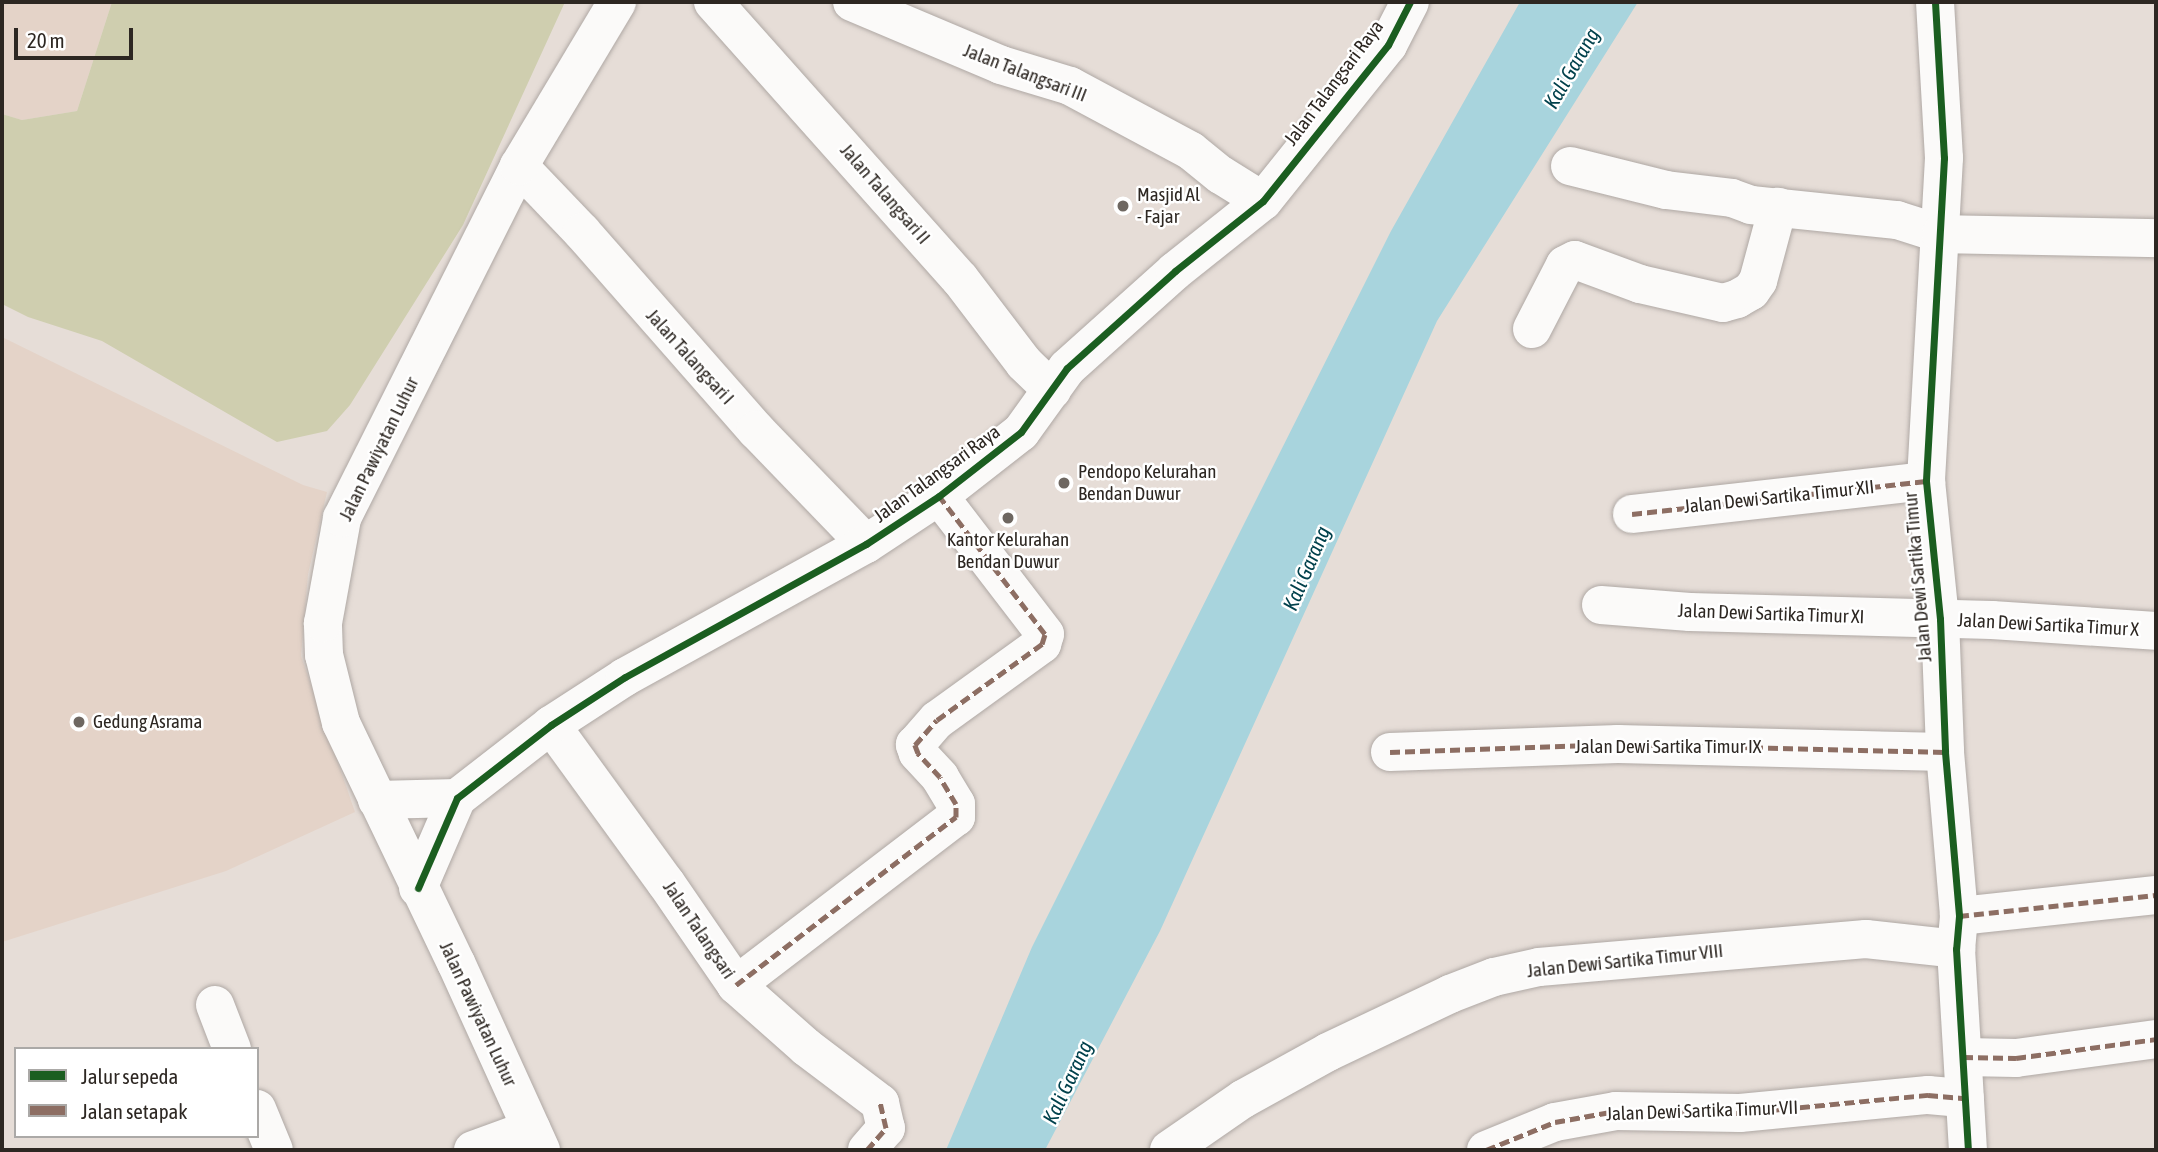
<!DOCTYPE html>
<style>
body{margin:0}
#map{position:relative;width:2158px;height:1152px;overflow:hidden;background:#e6ddd7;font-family:"Asap Condensed",sans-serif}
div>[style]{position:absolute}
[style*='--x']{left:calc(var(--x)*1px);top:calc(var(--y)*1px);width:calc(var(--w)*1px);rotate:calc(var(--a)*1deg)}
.built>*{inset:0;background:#e4d3c8}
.green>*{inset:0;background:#cfceaf}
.water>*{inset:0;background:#a8d4dd}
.roads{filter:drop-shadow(0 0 2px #afa8a4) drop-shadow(0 0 2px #afa8a4)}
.minor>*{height:38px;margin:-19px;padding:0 19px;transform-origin:19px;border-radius:19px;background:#fbfaf9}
.major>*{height:38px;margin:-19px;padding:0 19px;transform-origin:19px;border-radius:19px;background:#fbfaf9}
.quiet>*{height:5px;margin-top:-2.5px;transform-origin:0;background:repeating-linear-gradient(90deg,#8d6e63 0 10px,transparent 0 15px)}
.cycleway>*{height:7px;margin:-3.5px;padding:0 3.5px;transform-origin:3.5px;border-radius:3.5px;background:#1b5e20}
.dots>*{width:19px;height:19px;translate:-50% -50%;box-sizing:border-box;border:4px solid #fff;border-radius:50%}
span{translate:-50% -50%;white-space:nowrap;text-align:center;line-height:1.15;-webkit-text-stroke:5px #fff;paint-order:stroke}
.street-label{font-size:19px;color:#2d2722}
.poi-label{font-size:19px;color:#2d2722}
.left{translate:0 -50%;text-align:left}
.water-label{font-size:21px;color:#01414c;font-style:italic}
.frame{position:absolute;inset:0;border:4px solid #2d2722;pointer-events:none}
.legend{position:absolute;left:14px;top:1047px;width:245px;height:91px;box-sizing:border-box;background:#fff;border:2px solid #aba9a7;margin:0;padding:9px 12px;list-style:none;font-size:21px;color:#2d2722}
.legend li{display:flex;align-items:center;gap:14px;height:35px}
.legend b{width:35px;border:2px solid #aba9a7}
.scale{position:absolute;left:14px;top:28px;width:119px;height:32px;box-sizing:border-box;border:4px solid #2d2722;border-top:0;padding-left:9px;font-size:21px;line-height:24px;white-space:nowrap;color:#2d2722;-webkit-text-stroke:5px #fff;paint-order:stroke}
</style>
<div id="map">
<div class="built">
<div style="clip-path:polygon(2px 2px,112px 2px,77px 111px,22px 120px,2px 114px)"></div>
<div style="clip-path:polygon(2px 337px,303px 485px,327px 492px,308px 574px,301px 656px,355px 812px,226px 871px,2px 942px)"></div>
</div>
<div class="green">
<div style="clip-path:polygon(112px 2px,565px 2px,463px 225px,350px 405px,327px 431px,277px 442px,102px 341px,28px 317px,2px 304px,2px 114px,22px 120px,77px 111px)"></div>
</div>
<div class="water">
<div style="clip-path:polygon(1520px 2px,1638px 2px,1437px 321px,1160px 931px,1045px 1150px,946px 1150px,1032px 947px,1102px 807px,1391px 231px)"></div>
</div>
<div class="roads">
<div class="minor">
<div style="--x:713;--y:2;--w:371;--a:48.3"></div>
<div style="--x:960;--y:279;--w:106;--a:52.7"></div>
<div style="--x:1024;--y:363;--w:39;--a:44"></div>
<div style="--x:852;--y:2;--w:162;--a:22.9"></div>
<div style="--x:1001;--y:65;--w:72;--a:16.9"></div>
<div style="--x:1070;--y:86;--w:137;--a:28.2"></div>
<div style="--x:1191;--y:151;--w:38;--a:39"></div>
<div style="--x:1221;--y:175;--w:49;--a:31.8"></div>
<div style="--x:1935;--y:2;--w:156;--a:86.7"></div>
<div style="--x:1944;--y:158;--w:324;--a:93.2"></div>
<div style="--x:1926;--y:481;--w:139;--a:84.2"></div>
<div style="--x:1940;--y:619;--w:133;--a:87.8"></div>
<div style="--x:1945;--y:752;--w:165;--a:85.1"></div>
<div style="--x:1959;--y:916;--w:33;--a:95"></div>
<div style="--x:1956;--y:949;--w:201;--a:86.6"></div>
<div style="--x:519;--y:166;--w:91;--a:46.3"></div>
<div style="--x:582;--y:232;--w:264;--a:48.7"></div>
<div style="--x:756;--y:430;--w:158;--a:46"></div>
<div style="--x:1570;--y:166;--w:99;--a:14"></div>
<div style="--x:1666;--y:190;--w:66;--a:6.9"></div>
<div style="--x:1732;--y:198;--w:20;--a:20"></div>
<div style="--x:1751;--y:205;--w:147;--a:5.9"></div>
<div style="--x:1897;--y:220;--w:46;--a:17.7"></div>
<div style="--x:1941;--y:234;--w:215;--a:1.1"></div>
<div style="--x:1532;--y:329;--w:72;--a:-62.7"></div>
<div style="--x:1565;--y:265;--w:11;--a:-27"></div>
<div style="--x:1575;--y:260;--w:69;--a:20.3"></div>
<div style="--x:1640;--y:284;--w:85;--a:12.9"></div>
<div style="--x:1723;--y:303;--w:15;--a:-16"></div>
<div style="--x:1737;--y:299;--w:16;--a:-30"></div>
<div style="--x:1751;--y:291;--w:12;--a:-55"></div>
<div style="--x:1758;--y:281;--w:77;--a:-74.9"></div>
<div style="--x:1632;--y:514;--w:296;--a:-6.4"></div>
<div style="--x:1601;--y:605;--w:89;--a:4.5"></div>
<div style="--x:1690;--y:612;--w:302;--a:1.5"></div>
<div style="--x:1992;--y:620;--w:164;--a:3.8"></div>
<div style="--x:551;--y:725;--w:195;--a:54"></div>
<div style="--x:666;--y:883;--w:124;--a:55.5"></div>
<div style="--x:736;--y:985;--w:94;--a:41.5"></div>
<div style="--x:806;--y:1047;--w:93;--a:37.1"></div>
<div style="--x:880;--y:1103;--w:26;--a:77"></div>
<div style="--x:886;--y:1128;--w:29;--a:131"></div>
<div style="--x:1390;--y:752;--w:228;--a:-2"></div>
<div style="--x:1618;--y:744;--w:327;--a:1.4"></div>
<div style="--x:377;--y:800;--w:80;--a:-1.4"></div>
<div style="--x:418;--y:888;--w:98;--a:-66.6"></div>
<div style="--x:457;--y:798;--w:119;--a:-37.8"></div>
<div style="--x:551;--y:725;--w:88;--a:-33"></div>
<div style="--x:625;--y:677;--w:275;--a:-28.9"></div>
<div style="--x:866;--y:544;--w:87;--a:-33.3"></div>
<div style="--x:939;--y:496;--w:104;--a:-38"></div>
<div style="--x:1021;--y:432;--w:79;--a:-54.3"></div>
<div style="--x:1067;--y:368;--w:145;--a:-41.9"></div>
<div style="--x:1175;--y:271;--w:112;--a:-38.5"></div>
<div style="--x:1263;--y:201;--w:200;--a:-51.3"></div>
<div style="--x:1388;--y:45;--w:48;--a:-62.9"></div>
<div style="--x:1959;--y:916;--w:198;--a:-6.1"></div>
<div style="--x:736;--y:985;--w:277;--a:-37.4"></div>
<div style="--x:956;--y:817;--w:13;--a:-90"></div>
<div style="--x:956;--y:804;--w:31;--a:-121"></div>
<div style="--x:940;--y:777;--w:33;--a:-133"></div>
<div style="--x:918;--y:753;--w:9;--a:-111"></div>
<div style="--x:915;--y:745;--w:33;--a:-49"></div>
<div style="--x:937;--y:720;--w:130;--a:-35.9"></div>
<div style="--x:1042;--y:644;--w:10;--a:-73"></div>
<div style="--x:1045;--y:634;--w:174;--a:-127.5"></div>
<div style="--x:215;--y:1005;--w:47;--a:68.9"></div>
<div style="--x:1963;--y:1057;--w:53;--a:1.1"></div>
<div style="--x:2016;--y:1058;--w:141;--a:-7.7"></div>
<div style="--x:257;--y:1109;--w:44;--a:67.5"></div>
<div style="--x:473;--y:1150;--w:62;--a:-19.9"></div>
<div style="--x:1169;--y:1150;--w:90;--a:-34.6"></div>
<div style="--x:1243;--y:1099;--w:97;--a:-28.9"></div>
<div style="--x:1328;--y:1052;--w:135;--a:-25.4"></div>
<div style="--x:1450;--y:994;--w:47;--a:-21.1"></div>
<div style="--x:1494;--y:977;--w:46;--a:-12.5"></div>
<div style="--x:1539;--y:967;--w:328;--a:-4.9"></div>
<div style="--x:1866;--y:939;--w:91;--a:6.3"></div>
<div style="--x:1486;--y:1150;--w:74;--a:-22.1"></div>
<div style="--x:1555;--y:1122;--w:62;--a:-10.2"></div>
<div style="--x:1616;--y:1111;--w:124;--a:0.9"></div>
<div style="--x:1740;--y:1113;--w:189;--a:-5.5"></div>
<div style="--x:1928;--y:1095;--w:37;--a:5"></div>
</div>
<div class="major">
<div style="--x:541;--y:1150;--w:205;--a:-114.4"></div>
<div style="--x:456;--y:963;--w:266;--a:-115.6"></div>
<div style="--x:341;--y:723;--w:70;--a:-104"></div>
<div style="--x:324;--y:655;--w:32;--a:-92"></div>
<div style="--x:323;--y:623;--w:107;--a:-79.7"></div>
<div style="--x:342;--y:518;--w:394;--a:-63.3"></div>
<div style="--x:519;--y:166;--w:191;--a:-59.1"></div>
</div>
</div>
<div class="quiet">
<div style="--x:1632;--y:514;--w:296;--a:-6.4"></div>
<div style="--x:1390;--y:752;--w:228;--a:-2"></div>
<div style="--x:1618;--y:744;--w:327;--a:1.4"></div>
<div style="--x:1959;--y:916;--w:198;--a:-6.1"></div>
<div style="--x:736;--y:985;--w:277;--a:-37.4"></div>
<div style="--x:956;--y:817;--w:13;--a:-90"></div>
<div style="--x:956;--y:804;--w:31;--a:-121"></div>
<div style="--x:940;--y:777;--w:33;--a:-133"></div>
<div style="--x:918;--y:753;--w:9;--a:-111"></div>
<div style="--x:915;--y:745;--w:33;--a:-49"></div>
<div style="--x:937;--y:720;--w:130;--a:-35.9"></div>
<div style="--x:1042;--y:644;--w:10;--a:-73"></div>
<div style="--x:1045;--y:634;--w:174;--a:-127.5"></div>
<div style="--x:1963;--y:1057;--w:53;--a:1.1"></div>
<div style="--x:2016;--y:1058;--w:141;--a:-7.7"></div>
<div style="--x:867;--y:1150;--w:29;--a:-49"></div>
<div style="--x:886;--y:1128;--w:26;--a:-103"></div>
<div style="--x:1486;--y:1150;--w:74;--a:-22.1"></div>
<div style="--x:1555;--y:1122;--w:62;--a:-10.2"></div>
<div style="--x:1616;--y:1111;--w:124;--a:0.9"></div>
<div style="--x:1740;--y:1113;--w:189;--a:-5.5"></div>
<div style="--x:1928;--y:1095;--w:37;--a:5"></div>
</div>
<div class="cycleway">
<div style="--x:1935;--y:2;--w:156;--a:86.7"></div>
<div style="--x:1944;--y:158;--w:324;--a:93.2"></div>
<div style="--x:1926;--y:481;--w:139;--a:84.2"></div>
<div style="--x:1940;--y:619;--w:133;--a:87.8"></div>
<div style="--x:1945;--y:752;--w:165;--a:85.1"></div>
<div style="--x:1959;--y:916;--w:33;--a:95"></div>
<div style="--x:1956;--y:949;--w:201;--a:86.6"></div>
<div style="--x:418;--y:888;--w:98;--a:-66.6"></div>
<div style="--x:457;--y:798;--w:119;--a:-37.8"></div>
<div style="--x:551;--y:725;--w:88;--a:-33"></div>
<div style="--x:625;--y:677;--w:275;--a:-28.9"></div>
<div style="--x:866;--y:544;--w:87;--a:-33.3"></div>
<div style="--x:939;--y:496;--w:104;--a:-38"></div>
<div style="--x:1021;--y:432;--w:79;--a:-54.3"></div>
<div style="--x:1067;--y:368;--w:145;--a:-41.9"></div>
<div style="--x:1175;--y:271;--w:112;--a:-38.5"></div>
<div style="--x:1263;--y:201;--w:200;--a:-51.3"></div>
<div style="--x:1388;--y:45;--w:48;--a:-62.9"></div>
</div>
<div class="dots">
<div style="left:1123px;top:206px;background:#6e6761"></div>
<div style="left:1064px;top:483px;background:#6e6761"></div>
<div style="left:1008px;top:518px;background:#6e6761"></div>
<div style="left:79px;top:722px;background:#6e6761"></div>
</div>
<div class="street-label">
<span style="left:1025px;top:73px;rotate:21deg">Jalan Talangsari III</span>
<span style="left:1334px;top:83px;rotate:-53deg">Jalan Talangsari Raya</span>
<span style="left:885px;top:194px;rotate:49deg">Jalan Talangsari II</span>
<span style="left:690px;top:357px;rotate:48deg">Jalan Talangsari I</span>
<span style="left:379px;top:449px;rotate:-64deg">Jalan Pawiyatan Luhur</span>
<span style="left:937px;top:474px;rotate:-36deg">Jalan Talangsari Raya</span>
<span style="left:1779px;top:497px;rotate:-6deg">Jalan Dewi Sartika Timur XII</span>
<span style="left:1918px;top:577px;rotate:-95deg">Jalan Dewi Sartika Timur</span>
<span style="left:1771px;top:614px;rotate:2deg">Jalan Dewi Sartika Timur XI</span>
<span style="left:2048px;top:625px;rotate:3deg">Jalan Dewi Sartika Timur X</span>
<span style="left:1668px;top:747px">Jalan Dewi Sartika Timur IX</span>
<span style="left:699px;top:930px;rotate:56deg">Jalan Talangsari</span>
<span style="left:1625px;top:961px;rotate:-6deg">Jalan Dewi Sartika Timur VIII</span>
<span style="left:478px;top:1014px;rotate:65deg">Jalan Pawiyatan Luhur</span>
<span style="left:1702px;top:1111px;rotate:-2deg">Jalan Dewi Sartika Timur VII</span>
</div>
<div class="poi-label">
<span class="left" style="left:1137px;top:206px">Masjid Al<br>- Fajar</span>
<span class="left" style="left:1078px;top:483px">Pendopo Kelurahan<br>Bendan Duwur</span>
<span style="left:1008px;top:551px">Kantor Kelurahan<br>Bendan Duwur</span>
<span class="left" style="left:93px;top:722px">Gedung Asrama</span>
</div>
<div class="water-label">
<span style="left:1571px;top:68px;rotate:-60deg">Kali Garang</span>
<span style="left:1306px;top:568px;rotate:-67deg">Kali Garang</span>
<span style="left:1067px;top:1082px;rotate:-65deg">Kali Garang</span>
</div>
<div class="frame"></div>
<ul class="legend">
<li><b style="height:9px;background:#1b5e20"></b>Jalur sepeda</li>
<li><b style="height:9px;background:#8d6e63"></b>Jalan setapak</li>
</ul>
<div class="scale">20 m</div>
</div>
